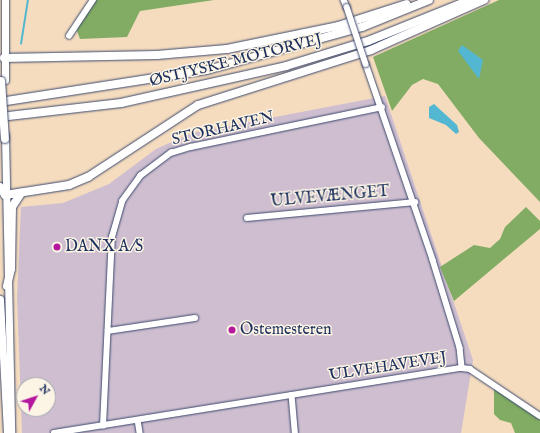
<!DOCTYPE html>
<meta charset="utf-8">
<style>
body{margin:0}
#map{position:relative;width:540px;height:433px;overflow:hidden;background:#f5dcbf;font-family:"IM FELL English",serif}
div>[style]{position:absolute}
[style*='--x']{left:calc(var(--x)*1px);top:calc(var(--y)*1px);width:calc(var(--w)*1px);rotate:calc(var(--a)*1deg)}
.industrial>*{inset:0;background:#cebed0}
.forest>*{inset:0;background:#82ac63}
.water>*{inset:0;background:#53b7d1}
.stream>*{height:1.5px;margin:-0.75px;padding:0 0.75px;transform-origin:0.75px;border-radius:0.75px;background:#53b7d1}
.roads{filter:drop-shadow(0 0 1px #3c496d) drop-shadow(0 0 1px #3c496d)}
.minor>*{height:5.5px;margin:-2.75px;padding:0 2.75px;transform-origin:2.75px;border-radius:2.75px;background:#fff}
.major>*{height:7px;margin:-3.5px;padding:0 3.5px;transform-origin:3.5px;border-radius:3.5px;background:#fff}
.highway>*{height:8px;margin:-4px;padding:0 4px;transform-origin:4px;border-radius:4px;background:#fff}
.bridges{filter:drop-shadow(0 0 1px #3c496d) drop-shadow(0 0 1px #3c496d)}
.minor-bridge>*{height:5.5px;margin:-2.75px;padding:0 2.75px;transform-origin:2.75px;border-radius:2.75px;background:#fff}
.highway-bridge>*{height:8px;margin:-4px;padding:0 4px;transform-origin:4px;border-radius:4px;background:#fff}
.dots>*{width:11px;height:11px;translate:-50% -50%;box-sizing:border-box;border:2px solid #fcf5e5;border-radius:50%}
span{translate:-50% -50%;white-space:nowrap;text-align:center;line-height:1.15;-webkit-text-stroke:3px #fcf5e5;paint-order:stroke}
.street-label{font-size:16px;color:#1b2f5e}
.poi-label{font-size:16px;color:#1b2f5e}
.left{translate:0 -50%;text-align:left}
.north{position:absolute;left:16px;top:377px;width:40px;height:40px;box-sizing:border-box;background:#fcf5e5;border:1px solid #a2a6af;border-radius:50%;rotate:50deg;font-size:11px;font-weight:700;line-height:16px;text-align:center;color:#1b2f5e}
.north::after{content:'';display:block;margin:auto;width:14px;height:18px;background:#b5179e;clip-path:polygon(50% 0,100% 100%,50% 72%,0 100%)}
</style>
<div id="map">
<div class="industrial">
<div style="clip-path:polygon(evenodd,385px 96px,473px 360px,461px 433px,22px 433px,17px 298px,21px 207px,63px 203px,109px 184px,156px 149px,192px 133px,385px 96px,24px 385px,48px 385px,48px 409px,24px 409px,24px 385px)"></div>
</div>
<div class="forest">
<div style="clip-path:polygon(89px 0,214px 0,140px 11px,127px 37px,80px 39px,77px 31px)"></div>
<div style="clip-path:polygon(499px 0,540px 0,540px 202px,479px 138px,438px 84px,423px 79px,412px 85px,392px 111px,373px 57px)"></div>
<div style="clip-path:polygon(526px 207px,540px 221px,540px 229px,454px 301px,440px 267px,474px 245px,490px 248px,500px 239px,505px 227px)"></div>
<div style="clip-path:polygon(494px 388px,540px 418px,540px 433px,515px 433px,511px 423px,500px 420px,494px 414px)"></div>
</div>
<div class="water">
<div style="clip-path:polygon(462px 45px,483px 60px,479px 79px,458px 51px)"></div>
<div style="clip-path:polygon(434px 104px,457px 125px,459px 132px,456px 134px,446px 125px,429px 118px,429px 107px)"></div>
</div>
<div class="stream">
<div style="--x:21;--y:44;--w:45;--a:-81"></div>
</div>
<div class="roads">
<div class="minor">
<div style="--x:344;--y:0;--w:8;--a:67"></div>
<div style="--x:69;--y:36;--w:43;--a:-56.3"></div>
<div style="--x:366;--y:64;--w:207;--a:71.1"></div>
<div style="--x:433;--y:260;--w:92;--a:72.9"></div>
<div style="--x:460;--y:348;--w:20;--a:84"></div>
<div style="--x:247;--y:218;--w:169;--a:-5.4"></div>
<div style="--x:108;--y:331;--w:88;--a:-8.5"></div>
<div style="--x:292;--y:395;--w:38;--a:85"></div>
<div style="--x:138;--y:420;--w:13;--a:81"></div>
<div style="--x:103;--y:426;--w:189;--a:-87.3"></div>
<div style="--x:112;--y:237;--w:37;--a:-74"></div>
<div style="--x:122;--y:201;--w:31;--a:-54"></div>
<div style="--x:140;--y:176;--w:39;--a:-37"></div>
<div style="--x:171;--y:153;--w:21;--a:-17"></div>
<div style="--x:191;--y:147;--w:195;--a:-11.8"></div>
<div style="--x:54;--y:433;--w:413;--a:-9.1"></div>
<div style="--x:462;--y:368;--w:8;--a:7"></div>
<div style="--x:470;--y:369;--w:84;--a:33.9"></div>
</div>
<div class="major">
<div style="--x:5;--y:80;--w:80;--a:-90"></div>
<div style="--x:5;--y:135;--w:298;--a:88.8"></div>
<div style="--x:0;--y:299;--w:134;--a:87"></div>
</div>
<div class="highway">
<div style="--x:4;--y:58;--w:153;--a:-1.1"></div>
<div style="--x:157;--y:55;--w:70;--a:-4.9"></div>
<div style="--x:227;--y:49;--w:113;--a:-11.7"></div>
<div style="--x:338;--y:26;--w:72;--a:-17.7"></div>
<div style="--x:0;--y:102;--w:209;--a:-8.8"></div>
<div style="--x:207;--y:70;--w:161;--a:-15.5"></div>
<div style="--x:362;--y:27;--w:72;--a:-21.9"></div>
<div style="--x:0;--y:117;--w:122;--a:-6.6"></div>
<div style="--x:121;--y:103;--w:169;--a:-12.6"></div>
<div style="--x:286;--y:66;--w:86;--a:-17"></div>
<div style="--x:368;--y:41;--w:110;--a:-21.9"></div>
<div style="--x:0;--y:187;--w:9;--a:58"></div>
<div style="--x:5;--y:195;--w:65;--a:-8.9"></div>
<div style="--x:69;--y:185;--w:21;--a:-23"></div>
<div style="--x:88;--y:177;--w:131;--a:-33.2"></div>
<div style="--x:198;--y:105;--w:182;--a:-17.6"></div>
<div style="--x:371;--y:50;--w:124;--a:-23.9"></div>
<div style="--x:7;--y:286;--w:17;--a:-77"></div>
<div style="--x:11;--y:269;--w:62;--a:-89.1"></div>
<div style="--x:12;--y:207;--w:17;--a:-57"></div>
</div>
</div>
<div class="bridges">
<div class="minor-bridge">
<div style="--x:347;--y:7;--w:60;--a:71.6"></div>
</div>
<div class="highway-bridge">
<div style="--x:1;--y:81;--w:58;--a:86.1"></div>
</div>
</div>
<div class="dots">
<div style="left:57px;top:247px;background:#b5179e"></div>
<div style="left:232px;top:330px;background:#b5179e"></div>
</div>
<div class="street-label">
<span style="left:236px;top:61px;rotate:-14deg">ØSTJYSKE MOTORVEJ</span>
<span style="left:223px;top:129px;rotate:-13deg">STORHAVEN</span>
<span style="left:330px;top:197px;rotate:-5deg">ULVEVÆNGET</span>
<span style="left:388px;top:367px;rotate:-9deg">ULVEHAVEVEJ</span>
</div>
<div class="poi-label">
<span class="left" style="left:65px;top:247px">DANX A/S</span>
<span class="left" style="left:240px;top:330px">Ostemesteren</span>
</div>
<div class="north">N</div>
</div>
